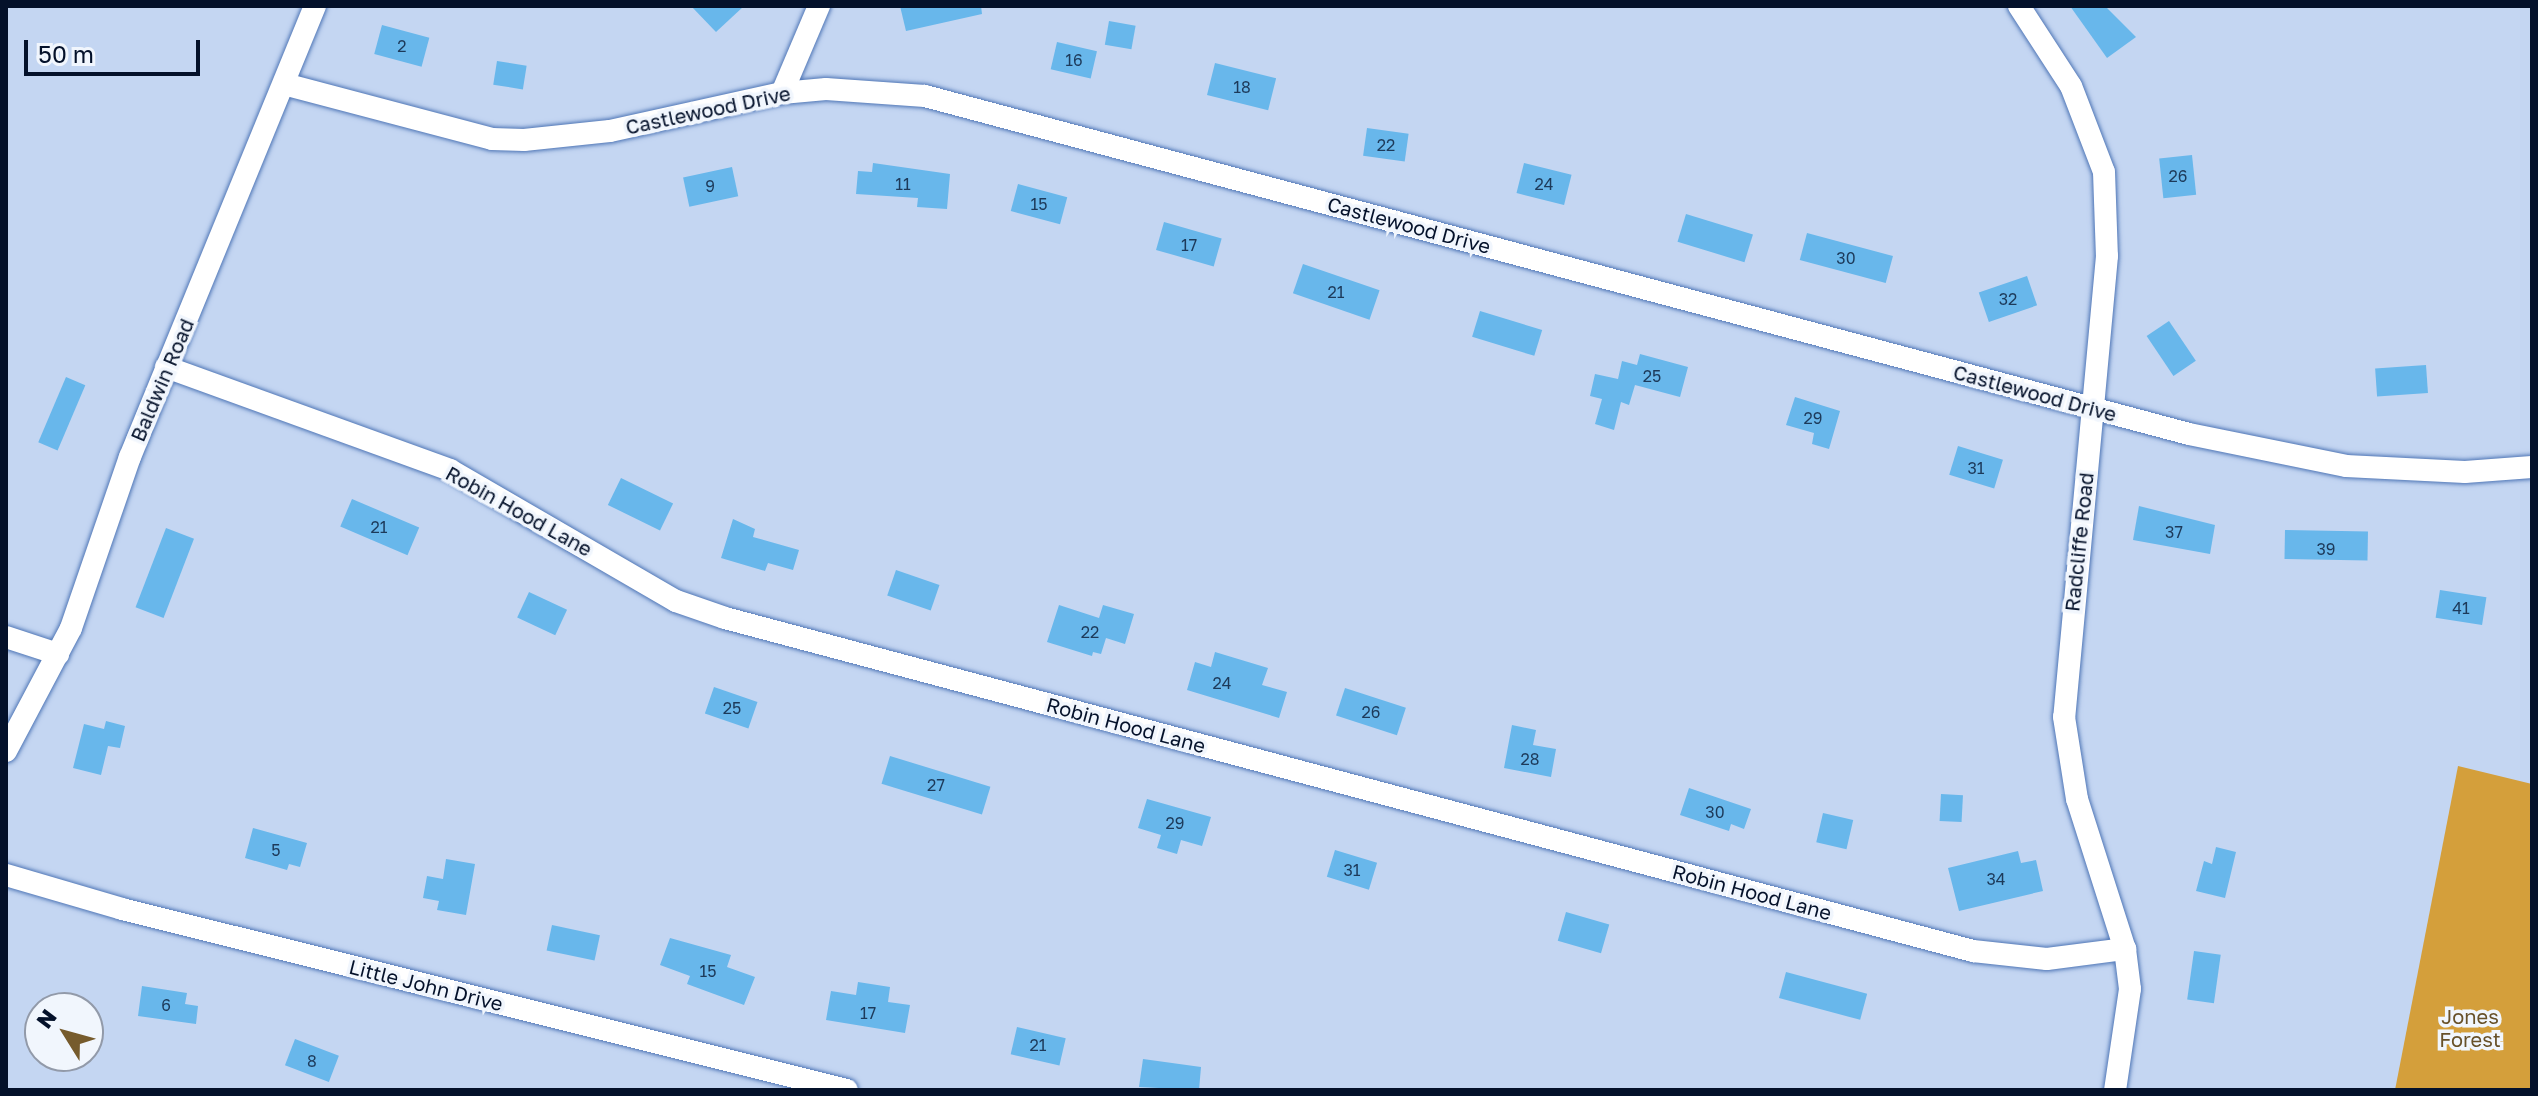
<!DOCTYPE html>
<style>
body{margin:0}
#map{position:relative;width:2538px;height:1096px;overflow:hidden;background:#c4d6f2;font-family:"Golos Text",sans-serif}
div>[style]{position:absolute}
[style*='--x']{left:calc(var(--x)*1px);top:calc(var(--y)*1px);width:calc(var(--w)*1px);rotate:calc(var(--a)*1deg)}
.green>*{inset:0;background:#d49f3b}
.building>*{inset:0;background:#68b7eb;transform-origin:0 0}
.roads{filter:drop-shadow(0 0 2px #4f76b6) drop-shadow(0 0 2px #4f76b6)}
.minor>*{height:22px;margin:-11px;padding:0 11px;transform-origin:11px;border-radius:11px;background:#fff}
span{translate:-50% -50%;white-space:nowrap;text-align:center;line-height:1.15;-webkit-text-stroke:7px #f1f6fd;paint-order:stroke}
.number-label{font-size:16px;color:#1d3a5a}
.number-label span{-webkit-text-stroke-width:0}
.street-label{font-size:20px;color:#04112a}
.park-label{font-size:20px;color:#685129}
.frame{position:absolute;inset:0;border:8px solid #04112a;pointer-events:none}
.north{position:absolute;left:24px;top:992px;width:80px;height:80px;box-sizing:border-box;background:#f1f6fd;border:2px solid #929aa9;border-radius:50%;rotate:307deg;font-size:22px;font-weight:700;line-height:32px;text-align:center;color:#04112a}
.north::after{content:'';display:block;margin:auto;width:28px;height:36px;background:#765b2d;clip-path:polygon(50% 0,100% 100%,50% 72%,0 100%)}
.scale{position:absolute;left:24px;top:40px;width:176px;height:36px;box-sizing:border-box;border:4px solid #04112a;border-top:0;padding-left:10px;font-size:24px;line-height:28px;white-space:nowrap;color:#04112a;-webkit-text-stroke:6px #f1f6fd;paint-order:stroke}
</style>
<div id="map">
<div class="green">
<div style="clip-path:polygon(2458px 766px,2532px 784px,2532px 1090px,2395px 1090px)"></div>
</div>
<div class="building">
<div style="clip-path:polygon(691px 6px,744px 6px,716px 32px)"></div>
<div style="clip-path:polygon(900px 6px,981px 6px,982px 14px,906px 31px)"></div>
<div style="clip-path:polygon(2070px 6px,2105px 6px,2136px 37px,2107px 58px)"></div>
<div style="left:1109px;top:21px;width:27px;height:24px;rotate:10deg"></div>
<div style="left:382px;top:25px;width:49px;height:30px;rotate:15deg"></div>
<div style="left:1057px;top:42px;width:41px;height:28px;rotate:13deg"></div>
<div style="left:497px;top:61px;width:30px;height:24px;rotate:9deg"></div>
<div style="left:1215px;top:63px;width:63px;height:33px;rotate:14deg"></div>
<div style="left:1367px;top:128px;width:42px;height:28px;rotate:8deg"></div>
<div style="left:2192px;top:155px;width:40px;height:33px;rotate:84deg"></div>
<div style="clip-path:polygon(873px 163px,950px 174px,947px 209px,917px 207px,918px 198px,856px 194px,858px 171px,872px 172px)"></div>
<div style="left:1524px;top:163px;width:49px;height:31px;rotate:14deg"></div>
<div style="left:732px;top:167px;width:30px;height:50px;rotate:78deg"></div>
<div style="left:1018px;top:184px;width:51px;height:28px;rotate:15deg"></div>
<div style="left:1686px;top:214px;width:70px;height:29px;rotate:17deg"></div>
<div style="left:1164px;top:222px;width:60px;height:29px;rotate:16deg"></div>
<div style="left:1807px;top:233px;width:89px;height:28px;rotate:15deg"></div>
<div style="left:1303px;top:264px;width:81px;height:31px;rotate:19deg"></div>
<div style="left:2027px;top:276px;width:31px;height:51px;rotate:71deg"></div>
<div style="left:1480px;top:311px;width:65px;height:27px;rotate:17deg"></div>
<div style="left:2169px;top:321px;width:48px;height:27px;rotate:56deg"></div>
<div style="clip-path:polygon(1640px 354px,1688px 367px,1680px 397px,1635px 385px,1629px 405px,1621px 402px,1614px 430px,1595px 424px,1602px 399px,1590px 396px,1595px 374px,1618px 379px,1622px 361px,1637px 365px)"></div>
<div style="left:2426px;top:365px;width:28px;height:51px;rotate:86deg"></div>
<div style="left:66px;top:377px;width:21px;height:71px;rotate:23deg"></div>
<div style="clip-path:polygon(1795px 397px,1840px 411px,1829px 449px,1812px 444px,1814px 433px,1786px 425px)"></div>
<div style="left:1958px;top:446px;width:47px;height:30px;rotate:17deg"></div>
<div style="left:621px;top:478px;width:58px;height:30px;rotate:26deg"></div>
<div style="left:352px;top:499px;width:73px;height:30px;rotate:23deg"></div>
<div style="clip-path:polygon(2139px 506px,2215px 525px,2210px 554px,2133px 540px)"></div>
<div style="clip-path:polygon(733px 519px,755px 529px,753px 537px,799px 550px,793px 570px,768px 563px,765px 571px,721px 558px)"></div>
<div style="left:166px;top:528px;width:30px;height:85px;rotate:21deg"></div>
<div style="left:2285px;top:530px;width:83px;height:29px;rotate:1deg"></div>
<div style="left:896px;top:570px;width:46px;height:27px;rotate:19deg"></div>
<div style="left:2440px;top:590px;width:47px;height:28px;rotate:9deg"></div>
<div style="left:529px;top:592px;width:42px;height:28px;rotate:25deg"></div>
<div style="clip-path:polygon(1059px 605px,1099px 618px,1103px 605px,1134px 614px,1125px 644px,1106px 638px,1101px 654px,1093px 652px,1092px 656px,1047px 642px)"></div>
<div style="clip-path:polygon(1215px 652px,1268px 668px,1262px 685px,1287px 692px,1279px 718px,1187px 690px,1195px 662px,1211px 667px)"></div>
<div style="left:714px;top:687px;width:46px;height:28px;rotate:19deg"></div>
<div style="left:1345px;top:688px;width:64px;height:29px;rotate:18deg"></div>
<div style="clip-path:polygon(106px 721px,125px 726px,120px 748px,108px 746px,101px 775px,73px 768px,84px 724px,104px 729px)"></div>
<div style="clip-path:polygon(1512px 725px,1536px 730px,1533px 745px,1556px 749px,1551px 777px,1504px 768px)"></div>
<div style="left:890px;top:756px;width:105px;height:29px;rotate:17deg"></div>
<div style="clip-path:polygon(1689px 788px,1751px 809px,1744px 829px,1731px 824px,1729px 831px,1680px 815px)"></div>
<div style="left:1941px;top:794px;width:22px;height:27px;rotate:3deg"></div>
<div style="clip-path:polygon(1147px 799px,1211px 817px,1202px 846px,1181px 840px,1177px 854px,1157px 848px,1161px 835px,1138px 828px)"></div>
<div style="left:1823px;top:813px;width:31px;height:30px;rotate:13deg"></div>
<div style="clip-path:polygon(253px 828px,307px 843px,300px 867px,289px 864px,287px 870px,245px 858px)"></div>
<div style="clip-path:polygon(2216px 847px,2236px 852px,2225px 898px,2196px 891px,2204px 861px,2212px 864px)"></div>
<div style="left:1335px;top:850px;width:44px;height:28px;rotate:17deg"></div>
<div style="clip-path:polygon(2018px 851px,2021px 863px,2036px 860px,2043px 891px,1959px 911px,1948px 868px)"></div>
<div style="clip-path:polygon(446px 859px,475px 864px,466px 915px,437px 910px,439px 901px,423px 898px,427px 876px,443px 879px)"></div>
<div style="left:1566px;top:912px;width:45px;height:30px;rotate:16deg"></div>
<div style="left:552px;top:925px;width:49px;height:26px;rotate:12deg"></div>
<div style="clip-path:polygon(670px 938px,731px 955px,727px 967px,755px 977px,744px 1005px,687px 984px,690px 976px,660px 965px)"></div>
<div style="left:2194px;top:951px;width:27px;height:49px;rotate:8deg"></div>
<div style="left:1786px;top:972px;width:84px;height:27px;rotate:15deg"></div>
<div style="clip-path:polygon(858px 982px,890px 987px,888px 1002px,910px 1005px,905px 1033px,826px 1020px,831px 991px,856px 995px)"></div>
<div style="clip-path:polygon(142px 986px,187px 993px,185px 1004px,198px 1006px,196px 1024px,138px 1016px)"></div>
<div style="left:1017px;top:1027px;width:50px;height:28px;rotate:13deg"></div>
<div style="left:295px;top:1039px;width:47px;height:28px;rotate:21deg"></div>
<div style="clip-path:polygon(1143px 1059px,1201px 1067px,1199px 1090px,1139px 1087px)"></div>
</div>
<div class="roads">
<div class="minor">
<div style="--x:2019;--y:6;--w:95;--a:57"></div>
<div style="--x:2071;--y:86;--w:92;--a:69"></div>
<div style="--x:2104;--y:172;--w:84;--a:88"></div>
<div style="--x:2107;--y:256;--w:463;--a:95.3"></div>
<div style="--x:2064;--y:717;--w:83;--a:81"></div>
<div style="--x:2077;--y:799;--w:157;--a:72.3"></div>
<div style="--x:2125;--y:949;--w:40;--a:82.9"></div>
<div style="--x:2130;--y:989;--w:102;--a:98.4"></div>
<div style="--x:284;--y:84;--w:215;--a:14.8"></div>
<div style="--x:492;--y:139;--w:32;--a:2"></div>
<div style="--x:524;--y:140;--w:86;--a:-6"></div>
<div style="--x:610;--y:131;--w:176;--a:-12.5"></div>
<div style="--x:782;--y:93;--w:44;--a:-5.2"></div>
<div style="--x:826;--y:89;--w:99;--a:4"></div>
<div style="--x:925;--y:96;--w:1308;--a:14.97"></div>
<div style="--x:2189;--y:434;--w:160;--a:11.5"></div>
<div style="--x:2346;--y:466;--w:119;--a:2.9"></div>
<div style="--x:2465;--y:472;--w:67;--a:-4.3"></div>
<div style="--x:782;--y:93;--w:95;--a:-67"></div>
<div style="--x:166;--y:367;--w:302;--a:19.9"></div>
<div style="--x:450;--y:470;--w:261;--a:30.1"></div>
<div style="--x:676;--y:601;--w:52;--a:19.1"></div>
<div style="--x:725;--y:618;--w:1292;--a:14.94"></div>
<div style="--x:1973;--y:951;--w:74;--a:6.2"></div>
<div style="--x:2047;--y:959;--w:79;--a:-7.3"></div>
<div style="--x:6;--y:637;--w:55;--a:18.1"></div>
<div style="--x:6;--y:751;--w:139;--a:-62.1"></div>
<div style="--x:71;--y:628;--w:181;--a:-71"></div>
<div style="--x:130;--y:457;--w:487;--a:-67.7"></div>
<div style="--x:6;--y:875;--w:121;--a:16.3"></div>
<div style="--x:122;--y:909;--w:747;--a:14.02"></div>
</div>
</div>
<div class="number-label">
<span style="left:402px;top:46px">2</span>
<span style="left:1074px;top:60px">16</span>
<span style="left:1242px;top:87px">18</span>
<span style="left:1386px;top:145px">22</span>
<span style="left:2178px;top:176px">26</span>
<span style="left:903px;top:184px">11</span>
<span style="left:1544px;top:184px">24</span>
<span style="left:710px;top:186px">9</span>
<span style="left:1039px;top:204px">15</span>
<span style="left:1189px;top:245px">17</span>
<span style="left:1846px;top:258px">30</span>
<span style="left:1336px;top:292px">21</span>
<span style="left:2008px;top:299px">32</span>
<span style="left:1652px;top:376px">25</span>
<span style="left:1813px;top:418px">29</span>
<span style="left:1976px;top:468px">31</span>
<span style="left:379px;top:527px">21</span>
<span style="left:2174px;top:532px">37</span>
<span style="left:2326px;top:549px">39</span>
<span style="left:2461px;top:608px">41</span>
<span style="left:1090px;top:632px">22</span>
<span style="left:1222px;top:683px">24</span>
<span style="left:732px;top:708px">25</span>
<span style="left:1371px;top:712px">26</span>
<span style="left:1530px;top:759px">28</span>
<span style="left:936px;top:785px">27</span>
<span style="left:1715px;top:812px">30</span>
<span style="left:1175px;top:823px">29</span>
<span style="left:276px;top:850px">5</span>
<span style="left:1352px;top:870px">31</span>
<span style="left:1996px;top:879px">34</span>
<span style="left:708px;top:971px">15</span>
<span style="left:166px;top:1005px">6</span>
<span style="left:868px;top:1013px">17</span>
<span style="left:1038px;top:1045px">21</span>
<span style="left:312px;top:1061px">8</span>
</div>
<div class="street-label">
<span style="left:708px;top:110px;rotate:-12deg">Castlewood Drive</span>
<span style="left:1409px;top:225px;rotate:15deg">Castlewood Drive</span>
<span style="left:162px;top:380px;rotate:-67deg">Baldwin Road</span>
<span style="left:2035px;top:393px;rotate:15deg">Castlewood Drive</span>
<span style="left:519px;top:511px;rotate:29deg">Robin Hood Lane</span>
<span style="left:2079px;top:542px;rotate:-84deg">Radcliffe Road</span>
<span style="left:1126px;top:725px;rotate:15deg">Robin Hood Lane</span>
<span style="left:1752px;top:892px;rotate:15deg">Robin Hood Lane</span>
<span style="left:426px;top:985px;rotate:14deg">Little John Drive</span>
</div>
<div class="park-label">
<span style="left:2470px;top:1028px">Jones<br>Forest</span>
</div>
<div class="frame"></div>
<div class="north">N</div>
<div class="scale">50 m</div>
</div>
